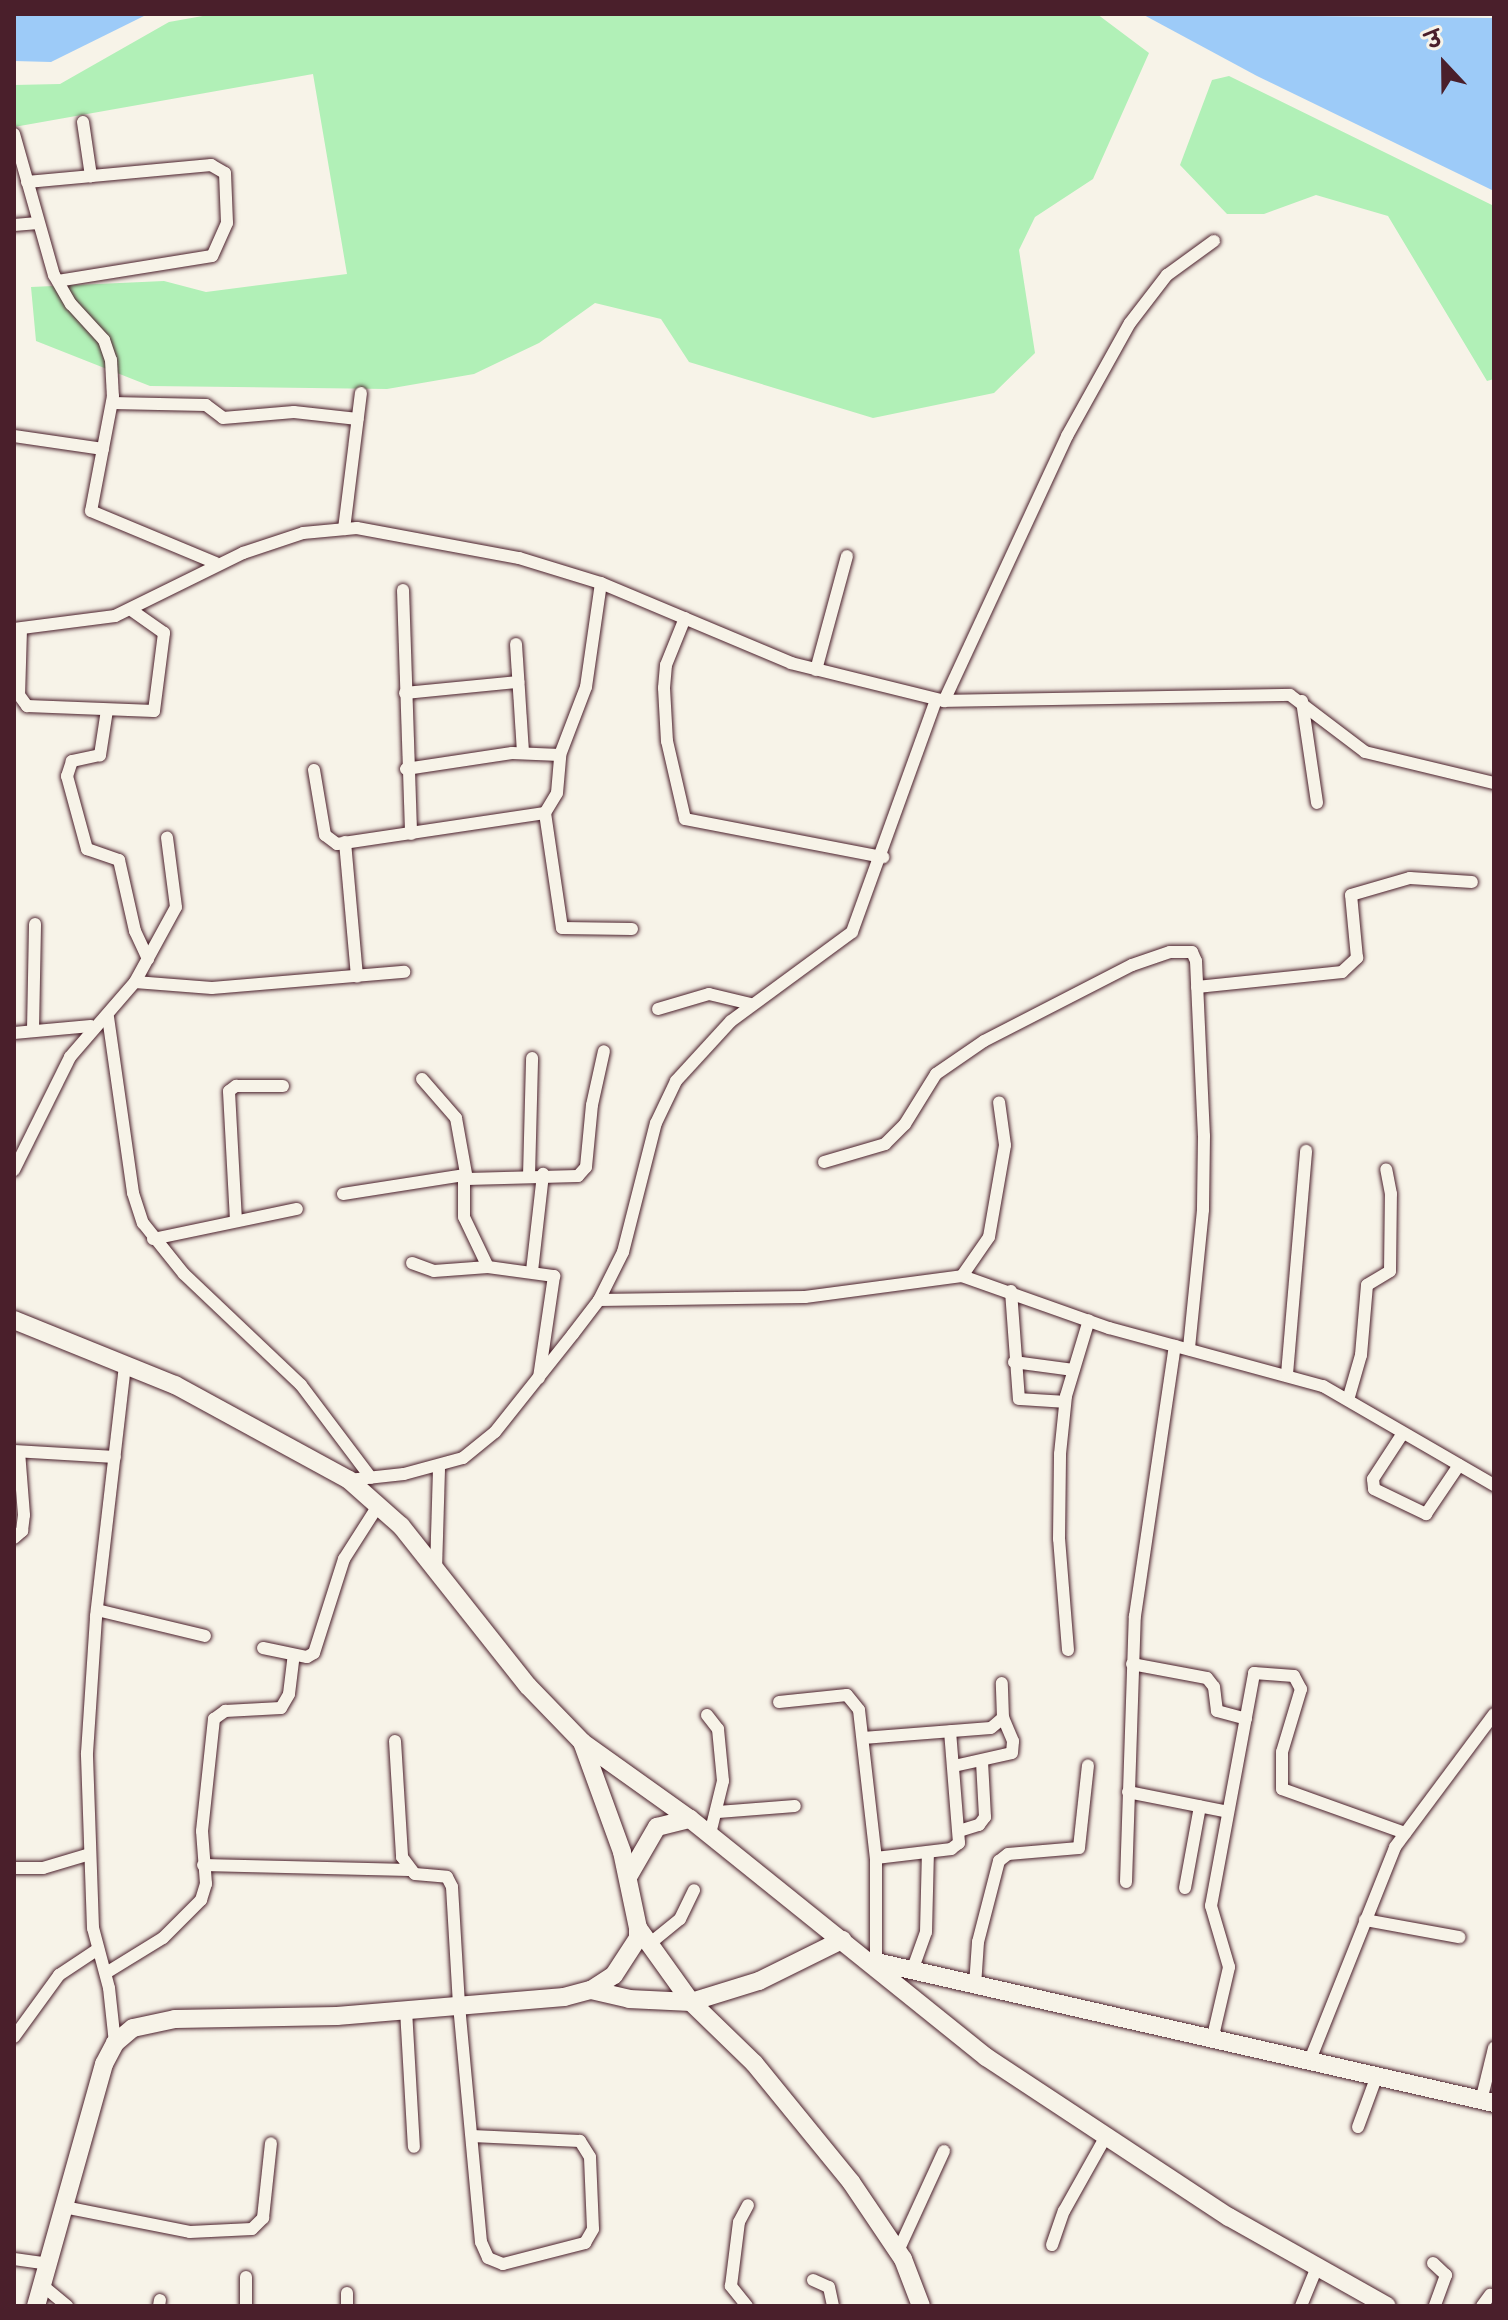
<!DOCTYPE html>
<meta charset="utf-8">
<style>
body{margin:0}
#map{position:relative;width:1508px;height:2320px;overflow:hidden;background:#f7f3e8;font-family:"Indie Flower","Playpen Sans Deva",sans-serif}
div>[style]{position:absolute}
[style*='--x']{left:calc(var(--x)*1px);top:calc(var(--y)*1px);width:calc(var(--w)*1px);rotate:calc(var(--a)*1deg)}
.green>*{inset:0;background:#b1f0b7}
.water>*{inset:0;background:#9dcbf8}
.roads{filter:drop-shadow(0 0 2px #4a1f2b) drop-shadow(0 0 2px #4a1f2b)}
.street>*{height:12px;margin:-6px;padding:0 6px;transform-origin:6px;border-radius:6px;background:#f7f3e8}
.secondary>*{height:18px;margin:-9px;padding:0 9px;transform-origin:9px;border-radius:9px;background:#f7f3e8}
span{translate:-50% -50%;white-space:nowrap;text-align:center;line-height:1.15;-webkit-text-stroke:6px #f7f3e8;paint-order:stroke}
.frame{position:absolute;inset:0;border:16px solid #4a1f2b;pointer-events:none}
.north{position:absolute;left:1404px;top:24px;width:80px;height:80px;-webkit-text-stroke:6px #f7f3e8;paint-order:stroke;rotate:338deg;font-size:22px;font-weight:700;line-height:32px;text-align:center;color:#4a1f2b}
.north::after{content:'';display:block;margin:auto;width:28px;height:36px;background:#4a1f2b;clip-path:polygon(50% 0,100% 100%,50% 72%,0 100%)}
</style>
<div id="map">
<div class="green">
<div style="clip-path:polygon(214px 14px,1097px 14px,1149px 53px,1093px 179px,1035px 217px,1019px 250px,1035px 353px,994px 393px,873px 418px,689px 362px,661px 319px,595px 303px,539px 343px,474px 374px,387px 389px,150px 386px,36px 341px,31px 287px,164px 281px,206px 292px,347px 274px,313px 74px,14px 127px,14px 85px,60px 84px,169px 22px)"></div>
<div style="clip-path:polygon(1229px 76px,1494px 206px,1494px 379px,1487px 381px,1388px 216px,1316px 195px,1264px 214px,1227px 214px,1180px 165px,1212px 80px)"></div>
</div>
<div class="water">
<div style="clip-path:polygon(14px 14px,148px 14px,51px 62px,14px 61px)"></div>
<div style="clip-path:polygon(1142px 14px,1494px 18px,1494px 191px,1257px 76px)"></div>
</div>
<div class="roads">
<div class="street">
<div style="--x:83;--y:122;--w:55;--a:81.6"></div>
<div style="--x:14;--y:134;--w:147;--a:74.2"></div>
<div style="--x:54;--y:275;--w:34;--a:60"></div>
<div style="--x:71;--y:304;--w:49;--a:47.5"></div>
<div style="--x:104;--y:340;--w:21;--a:71"></div>
<div style="--x:111;--y:360;--w:36;--a:87"></div>
<div style="--x:113;--y:396;--w:117;--a:100.8"></div>
<div style="--x:91;--y:511;--w:135;--a:22.6"></div>
<div style="--x:27;--y:182;--w:185;--a:-5.3"></div>
<div style="--x:211;--y:165;--w:16;--a:30"></div>
<div style="--x:225;--y:173;--w:50;--a:87.7"></div>
<div style="--x:227;--y:223;--w:36;--a:114"></div>
<div style="--x:212;--y:256;--w:156;--a:170.8"></div>
<div style="--x:14;--y:225;--w:21;--a:-5"></div>
<div style="--x:112;--y:403;--w:94;--a:1.2"></div>
<div style="--x:206;--y:405;--w:21;--a:37"></div>
<div style="--x:223;--y:418;--w:71;--a:-4.8"></div>
<div style="--x:294;--y:412;--w:64;--a:6.2"></div>
<div style="--x:14;--y:436;--w:90;--a:8.3"></div>
<div style="--x:344;--y:529;--w:137;--a:-82.9"></div>
<div style="--x:403;--y:590;--w:244;--a:88.1"></div>
<div style="--x:685;--y:618;--w:51;--a:112"></div>
<div style="--x:666;--y:665;--w:23;--a:95"></div>
<div style="--x:664;--y:688;--w:53;--a:86.8"></div>
<div style="--x:667;--y:741;--w:80;--a:77"></div>
<div style="--x:685;--y:819;--w:202;--a:10.9"></div>
<div style="--x:14;--y:629;--w:102;--a:-7.3"></div>
<div style="--x:115;--y:616;--w:143;--a:-26.2"></div>
<div style="--x:243;--y:553;--w:63;--a:-18.4"></div>
<div style="--x:303;--y:533;--w:54;--a:-5.3"></div>
<div style="--x:357;--y:528;--w:165;--a:10.5"></div>
<div style="--x:519;--y:558;--w:86;--a:17"></div>
<div style="--x:601;--y:583;--w:206;--a:22.8"></div>
<div style="--x:791;--y:663;--w:158;--a:13.9"></div>
<div style="--x:944;--y:701;--w:346;--a:-1"></div>
<div style="--x:1290;--y:695;--w:94;--a:37.2"></div>
<div style="--x:1365;--y:752;--w:133;--a:13.5"></div>
<div style="--x:21;--y:629;--w:66;--a:91.7"></div>
<div style="--x:19;--y:695;--w:14;--a:54"></div>
<div style="--x:27;--y:706;--w:127;--a:2.3"></div>
<div style="--x:154;--y:711;--w:79;--a:-82.7"></div>
<div style="--x:164;--y:633;--w:38;--a:-145"></div>
<div style="--x:516;--y:644;--w:109;--a:86.3"></div>
<div style="--x:816;--y:670;--w:118;--a:-74.8"></div>
<div style="--x:405;--y:693;--w:114;--a:-5.6"></div>
<div style="--x:944;--y:701;--w:292;--a:-65.1"></div>
<div style="--x:1067;--y:436;--w:129;--a:-60.9"></div>
<div style="--x:1130;--y:323;--w:61;--a:-52.4"></div>
<div style="--x:1167;--y:275;--w:58;--a:-35.9"></div>
<div style="--x:1302;--y:701;--w:103;--a:81.6"></div>
<div style="--x:107;--y:710;--w:46;--a:98.8"></div>
<div style="--x:100;--y:755;--w:29;--a:168"></div>
<div style="--x:72;--y:761;--w:16;--a:108"></div>
<div style="--x:67;--y:776;--w:76;--a:74.7"></div>
<div style="--x:87;--y:849;--w:34;--a:19"></div>
<div style="--x:119;--y:860;--w:73;--a:77.3"></div>
<div style="--x:135;--y:931;--w:31;--a:65"></div>
<div style="--x:406;--y:769;--w:107;--a:-8.6"></div>
<div style="--x:512;--y:753;--w:48;--a:2.4"></div>
<div style="--x:314;--y:770;--w:66;--a:80.4"></div>
<div style="--x:325;--y:835;--w:15;--a:37"></div>
<div style="--x:337;--y:844;--w:210;--a:-8.5"></div>
<div style="--x:545;--y:813;--w:23;--a:-59"></div>
<div style="--x:557;--y:793;--w:38;--a:-85"></div>
<div style="--x:560;--y:755;--w:73;--a:-69.1"></div>
<div style="--x:586;--y:687;--w:105;--a:-81.8"></div>
<div style="--x:545;--y:813;--w:116;--a:81.6"></div>
<div style="--x:562;--y:928;--w:70;--a:0.8"></div>
<div style="--x:345;--y:842;--w:135;--a:84.9"></div>
<div style="--x:135;--y:982;--w:77;--a:4.5"></div>
<div style="--x:212;--y:988;--w:193;--a:-4.8"></div>
<div style="--x:1197;--y:987;--w:146;--a:-5.9"></div>
<div style="--x:1342;--y:972;--w:21;--a:-43"></div>
<div style="--x:1357;--y:958;--w:63;--a:-95.4"></div>
<div style="--x:1351;--y:895;--w:61;--a:-16.1"></div>
<div style="--x:1410;--y:878;--w:62;--a:3.7"></div>
<div style="--x:658;--y:1009;--w:53;--a:-16.4"></div>
<div style="--x:709;--y:994;--w:43;--a:13.4"></div>
<div style="--x:108;--y:1017;--w:178;--a:81.9"></div>
<div style="--x:133;--y:1193;--w:32;--a:72"></div>
<div style="--x:143;--y:1223;--w:65;--a:51.2"></div>
<div style="--x:184;--y:1274;--w:161;--a:43.5"></div>
<div style="--x:301;--y:1385;--w:116;--a:53"></div>
<div style="--x:33;--y:1030;--w:106;--a:-88.9"></div>
<div style="--x:14;--y:1033;--w:77;--a:-5.2"></div>
<div style="--x:422;--y:1079;--w:52;--a:48.9"></div>
<div style="--x:456;--y:1118;--w:62;--a:79.8"></div>
<div style="--x:467;--y:1179;--w:111;--a:-1.5"></div>
<div style="--x:578;--y:1176;--w:12;--a:-48"></div>
<div style="--x:586;--y:1167;--w:62;--a:-84.5"></div>
<div style="--x:592;--y:1105;--w:55;--a:-77.5"></div>
<div style="--x:824;--y:1162;--w:64;--a:-16.4"></div>
<div style="--x:885;--y:1144;--w:28;--a:-45"></div>
<div style="--x:905;--y:1124;--w:59;--a:-58.2"></div>
<div style="--x:936;--y:1074;--w:58;--a:-34.5"></div>
<div style="--x:984;--y:1041;--w:166;--a:-27.2"></div>
<div style="--x:1132;--y:965;--w:40;--a:-18.9"></div>
<div style="--x:1170;--y:952;--w:22;--a:0"></div>
<div style="--x:1192;--y:952;--w:10;--a:66"></div>
<div style="--x:1196;--y:961;--w:175;--a:87.4"></div>
<div style="--x:1204;--y:1136;--w:74;--a:90.8"></div>
<div style="--x:1203;--y:1210;--w:140;--a:95.8"></div>
<div style="--x:14;--y:1170;--w:126;--a:-63.6"></div>
<div style="--x:70;--y:1057;--w:99;--a:-49.1"></div>
<div style="--x:135;--y:982;--w:85;--a:-61.3"></div>
<div style="--x:176;--y:907;--w:70;--a:-97.4"></div>
<div style="--x:529;--y:1176;--w:118;--a:-88.5"></div>
<div style="--x:343;--y:1194;--w:122;--a:-8.9"></div>
<div style="--x:464;--y:1175;--w:42;--a:90"></div>
<div style="--x:464;--y:1217;--w:55;--a:64.4"></div>
<div style="--x:236;--y:1221;--w:130;--a:-93.1"></div>
<div style="--x:229;--y:1091;--w:9;--a:-36"></div>
<div style="--x:236;--y:1086;--w:47;--a:0"></div>
<div style="--x:153;--y:1239;--w:147;--a:-11.8"></div>
<div style="--x:412;--y:1263;--w:23;--a:20"></div>
<div style="--x:434;--y:1271;--w:54;--a:-4.2"></div>
<div style="--x:488;--y:1267;--w:67;--a:7.8"></div>
<div style="--x:554;--y:1276;--w:103;--a:98.4"></div>
<div style="--x:532;--y:1271;--w:98;--a:-83.5"></div>
<div style="--x:962;--y:1276;--w:47;--a:-55.3"></div>
<div style="--x:989;--y:1237;--w:93;--a:-80.1"></div>
<div style="--x:1005;--y:1145;--w:43;--a:-97.9"></div>
<div style="--x:1011;--y:1291;--w:108;--a:85.8"></div>
<div style="--x:1019;--y:1399;--w:46;--a:3.7"></div>
<div style="--x:599;--y:1300;--w:206;--a:-0.8"></div>
<div style="--x:805;--y:1297;--w:158;--a:-7.6"></div>
<div style="--x:962;--y:1276;--w:156;--a:19.5"></div>
<div style="--x:1109;--y:1328;--w:222;--a:15.2"></div>
<div style="--x:1323;--y:1386;--w:198;--a:30.1"></div>
<div style="--x:1014;--y:1362;--w:60;--a:7.7"></div>
<div style="--x:1287;--y:1374;--w:224;--a:-85.1"></div>
<div style="--x:1348;--y:1400;--w:47;--a:-73.9"></div>
<div style="--x:1361;--y:1355;--w:70;--a:-85.1"></div>
<div style="--x:1367;--y:1285;--w:27;--a:-31"></div>
<div style="--x:1390;--y:1271;--w:77;--a:-89.3"></div>
<div style="--x:1391;--y:1194;--w:25;--a:-101"></div>
<div style="--x:1403;--y:1433;--w:55;--a:123.1"></div>
<div style="--x:1373;--y:1479;--w:10;--a:84"></div>
<div style="--x:1374;--y:1489;--w:58;--a:25.7"></div>
<div style="--x:1426;--y:1514;--w:59;--a:-56"></div>
<div style="--x:14;--y:1451;--w:101;--a:3.4"></div>
<div style="--x:349;--y:1480;--w:55;--a:-6.2"></div>
<div style="--x:404;--y:1474;--w:61;--a:-15.2"></div>
<div style="--x:463;--y:1458;--w:41;--a:-39.1"></div>
<div style="--x:495;--y:1432;--w:125;--a:-51.5"></div>
<div style="--x:573;--y:1334;--w:43;--a:-52.6"></div>
<div style="--x:599;--y:1300;--w:54;--a:-63.4"></div>
<div style="--x:623;--y:1252;--w:133;--a:-75.7"></div>
<div style="--x:656;--y:1123;--w:47;--a:-64.5"></div>
<div style="--x:676;--y:1081;--w:81;--a:-47.5"></div>
<div style="--x:731;--y:1021;--w:150;--a:-36.3"></div>
<div style="--x:852;--y:932;--w:247;--a:-70.1"></div>
<div style="--x:14;--y:1538;--w:11;--a:-41"></div>
<div style="--x:22;--y:1531;--w:16;--a:-83"></div>
<div style="--x:24;--y:1515;--w:63;--a:-94.5"></div>
<div style="--x:436;--y:1570;--w:104;--a:-88.3"></div>
<div style="--x:97;--y:1610;--w:111;--a:13.5"></div>
<div style="--x:263;--y:1648;--w:45;--a:11.6"></div>
<div style="--x:307;--y:1657;--w:8;--a:-30"></div>
<div style="--x:314;--y:1653;--w:99;--a:-72.3"></div>
<div style="--x:344;--y:1559;--w:65;--a:-57.5"></div>
<div style="--x:1068;--y:1650;--w:111;--a:-94.6"></div>
<div style="--x:1059;--y:1539;--w:85;--a:-89.3"></div>
<div style="--x:1060;--y:1454;--w:58;--a:-84.1"></div>
<div style="--x:1066;--y:1396;--w:79;--a:-73.2"></div>
<div style="--x:1132;--y:1664;--w:76;--a:10.6"></div>
<div style="--x:1207;--y:1678;--w:11;--a:52"></div>
<div style="--x:1214;--y:1687;--w:24;--a:83"></div>
<div style="--x:1217;--y:1711;--w:30;--a:15"></div>
<div style="--x:779;--y:1702;--w:68;--a:-5.9"></div>
<div style="--x:847;--y:1695;--w:19;--a:51"></div>
<div style="--x:859;--y:1710;--w:151;--a:83.5"></div>
<div style="--x:876;--y:1860;--w:102;--a:90"></div>
<div style="--x:707;--y:1715;--w:18;--a:52"></div>
<div style="--x:718;--y:1729;--w:52;--a:84.5"></div>
<div style="--x:723;--y:1781;--w:55;--a:103.8"></div>
<div style="--x:863;--y:1738;--w:128;--a:-4.5"></div>
<div style="--x:991;--y:1728;--w:16;--a:-40"></div>
<div style="--x:1003;--y:1718;--w:35;--a:-92"></div>
<div style="--x:395;--y:1741;--w:116;--a:86.5"></div>
<div style="--x:402;--y:1857;--w:21;--a:53"></div>
<div style="--x:415;--y:1874;--w:32;--a:5"></div>
<div style="--x:447;--y:1877;--w:11;--a:63"></div>
<div style="--x:452;--y:1887;--w:118;--a:86.6"></div>
<div style="--x:459;--y:2005;--w:238;--a:84.7"></div>
<div style="--x:481;--y:2242;--w:17;--a:66"></div>
<div style="--x:488;--y:2258;--w:16;--a:22"></div>
<div style="--x:503;--y:2264;--w:85;--a:-14.4"></div>
<div style="--x:585;--y:2243;--w:16;--a:-60"></div>
<div style="--x:593;--y:2229;--w:72;--a:-92.4"></div>
<div style="--x:590;--y:2157;--w:19;--a:-122"></div>
<div style="--x:580;--y:2141;--w:108;--a:-177.3"></div>
<div style="--x:954;--y:1766;--w:59;--a:-12.6"></div>
<div style="--x:1012;--y:1753;--w:12;--a:-85"></div>
<div style="--x:1013;--y:1741;--w:25;--a:-113"></div>
<div style="--x:1128;--y:1792;--w:102;--a:11.3"></div>
<div style="--x:718;--y:1812;--w:77;--a:-4.5"></div>
<div style="--x:959;--y:1831;--w:21;--a:-17"></div>
<div style="--x:979;--y:1825;--w:10;--a:-53"></div>
<div style="--x:985;--y:1817;--w:56;--a:-93.1"></div>
<div style="--x:876;--y:1858;--w:76;--a:-6.8"></div>
<div style="--x:951;--y:1849;--w:10;--a:-37"></div>
<div style="--x:959;--y:1843;--w:112;--a:-94.6"></div>
<div style="--x:203;--y:1865;--w:206;--a:1.4"></div>
<div style="--x:14;--y:1868;--w:29;--a:0"></div>
<div style="--x:43;--y:1868;--w:49;--a:-16.6"></div>
<div style="--x:1126;--y:1882;--w:266;--a:-88.1"></div>
<div style="--x:1135;--y:1616;--w:273;--a:-81.6"></div>
<div style="--x:1185;--y:1888;--w:83;--a:-79.6"></div>
<div style="--x:1365;--y:1920;--w:96;--a:10.3"></div>
<div style="--x:648;--y:1945;--w:41;--a:-39.1"></div>
<div style="--x:680;--y:1919;--w:32;--a:-64"></div>
<div style="--x:912;--y:1971;--w:41;--a:-70.3"></div>
<div style="--x:926;--y:1932;--w:80;--a:-88.6"></div>
<div style="--x:106;--y:1973;--w:67;--a:-31.6"></div>
<div style="--x:163;--y:1938;--w:54;--a:-45"></div>
<div style="--x:201;--y:1900;--w:17;--a:-73"></div>
<div style="--x:206;--y:1884;--w:53;--a:-94.3"></div>
<div style="--x:202;--y:1831;--w:113;--a:-83.9"></div>
<div style="--x:214;--y:1719;--w:14;--a:-36"></div>
<div style="--x:225;--y:1711;--w:56;--a:-3.1"></div>
<div style="--x:281;--y:1708;--w:16;--a:-60"></div>
<div style="--x:289;--y:1694;--w:39;--a:-83"></div>
<div style="--x:975;--y:1986;--w:44;--a:-86.1"></div>
<div style="--x:978;--y:1942;--w:84;--a:-75.5"></div>
<div style="--x:999;--y:1861;--w:11;--a:-38"></div>
<div style="--x:1008;--y:1854;--w:71;--a:-4.8"></div>
<div style="--x:1079;--y:1848;--w:83;--a:-83.8"></div>
<div style="--x:406;--y:2010;--w:137;--a:86.7"></div>
<div style="--x:1213;--y:2036;--w:71;--a:-76.9"></div>
<div style="--x:1229;--y:1967;--w:64;--a:-106.4"></div>
<div style="--x:1211;--y:1906;--w:237;--a:-79.5"></div>
<div style="--x:1254;--y:1673;--w:40;--a:4.3"></div>
<div style="--x:1294;--y:1676;--w:15;--a:62"></div>
<div style="--x:1301;--y:1689;--w:66;--a:106.8"></div>
<div style="--x:1282;--y:1752;--w:37;--a:90"></div>
<div style="--x:1282;--y:1789;--w:131;--a:19.7"></div>
<div style="--x:14;--y:2037;--w:77;--a:-54"></div>
<div style="--x:59;--y:1975;--w:47;--a:-33.7"></div>
<div style="--x:115;--y:2043;--w:55;--a:-96.2"></div>
<div style="--x:109;--y:1988;--w:62;--a:-104.9"></div>
<div style="--x:93;--y:1928;--w:175;--a:-92"></div>
<div style="--x:87;--y:1753;--w:137;--a:-86.2"></div>
<div style="--x:96;--y:1616;--w:254;--a:-83.4"></div>
<div style="--x:1310;--y:2060;--w:229;--a:-68.2"></div>
<div style="--x:1395;--y:1847;--w:166;--a:-53.3"></div>
<div style="--x:1481;--y:2101;--w:55;--a:-76.2"></div>
<div style="--x:1358;--y:2127;--w:52;--a:-69.8"></div>
<div style="--x:64;--y:2207;--w:128;--a:11.2"></div>
<div style="--x:190;--y:2232;--w:62;--a:-2.8"></div>
<div style="--x:252;--y:2229;--w:16;--a:-45"></div>
<div style="--x:263;--y:2218;--w:75;--a:-83.9"></div>
<div style="--x:1052;--y:2245;--w:36;--a:-71"></div>
<div style="--x:1064;--y:2211;--w:84;--a:-60.7"></div>
<div style="--x:898;--y:2251;--w:110;--a:-65.3"></div>
<div style="--x:14;--y:2259;--w:34;--a:8"></div>
<div style="--x:1433;--y:2263;--w:18;--a:43"></div>
<div style="--x:1446;--y:2275;--w:33;--a:110"></div>
<div style="--x:813;--y:2280;--w:17;--a:24"></div>
<div style="--x:829;--y:2287;--w:19;--a:78"></div>
<div style="--x:42;--y:2285;--w:33;--a:40"></div>
<div style="--x:159;--y:2306;--w:6;--a:-81"></div>
<div style="--x:246;--y:2306;--w:29;--a:-90"></div>
<div style="--x:347;--y:2306;--w:13;--a:-90"></div>
<div style="--x:747;--y:2306;--w:26;--a:-129"></div>
<div style="--x:731;--y:2286;--w:64;--a:-82.9"></div>
<div style="--x:739;--y:2222;--w:19;--a:-62"></div>
<div style="--x:1301;--y:2306;--w:42;--a:-67.7"></div>
<div style="--x:1482;--y:2306;--w:14;--a:-54"></div>
</div>
<div class="secondary">
<div style="--x:14;--y:1320;--w:174;--a:22"></div>
<div style="--x:175;--y:1385;--w:198;--a:28.6"></div>
<div style="--x:349;--y:1480;--w:69;--a:41.5"></div>
<div style="--x:401;--y:1526;--w:204;--a:51.6"></div>
<div style="--x:528;--y:1686;--w:78;--a:46"></div>
<div style="--x:582;--y:1742;--w:133;--a:35.5"></div>
<div style="--x:690;--y:1819;--w:380;--a:38.8"></div>
<div style="--x:986;--y:2057;--w:291;--a:33.4"></div>
<div style="--x:1229;--y:2217;--w:181;--a:29.4"></div>
<div style="--x:582;--y:1742;--w:117;--a:70"></div>
<div style="--x:622;--y:1852;--w:78;--a:78.1"></div>
<div style="--x:638;--y:1928;--w:91;--a:54.4"></div>
<div style="--x:691;--y:2002;--w:88;--a:44.1"></div>
<div style="--x:754;--y:2063;--w:154;--a:50.8"></div>
<div style="--x:851;--y:2182;--w:93;--a:56"></div>
<div style="--x:903;--y:2259;--w:50;--a:69"></div>
<div style="--x:628;--y:1877;--w:58;--a:-59.9"></div>
<div style="--x:657;--y:1827;--w:34;--a:-14"></div>
<div style="--x:872;--y:1961;--w:638;--a:12.86"></div>
<div style="--x:591;--y:1990;--w:39;--a:13"></div>
<div style="--x:629;--y:1999;--w:62;--a:2.8"></div>
<div style="--x:691;--y:2002;--w:71;--a:-17.2"></div>
<div style="--x:759;--y:1981;--w:93;--a:-26.3"></div>
<div style="--x:36;--y:2306;--w:251;--a:-74.3"></div>
<div style="--x:104;--y:2064;--w:24;--a:-62"></div>
<div style="--x:115;--y:2043;--w:23;--a:-40"></div>
<div style="--x:133;--y:2028;--w:43;--a:-12.1"></div>
<div style="--x:175;--y:2019;--w:162;--a:-1.1"></div>
<div style="--x:337;--y:2016;--w:228;--a:-4.8"></div>
<div style="--x:564;--y:1997;--w:28;--a:-15"></div>
<div style="--x:591;--y:1990;--w:27;--a:-33"></div>
<div style="--x:614;--y:1975;--w:44;--a:-57"></div>
<div style="--x:638;--y:1938;--w:10;--a:-90"></div>
</div>
</div>
<div class="frame"></div>
<div class="north">उ</div>
</div>
